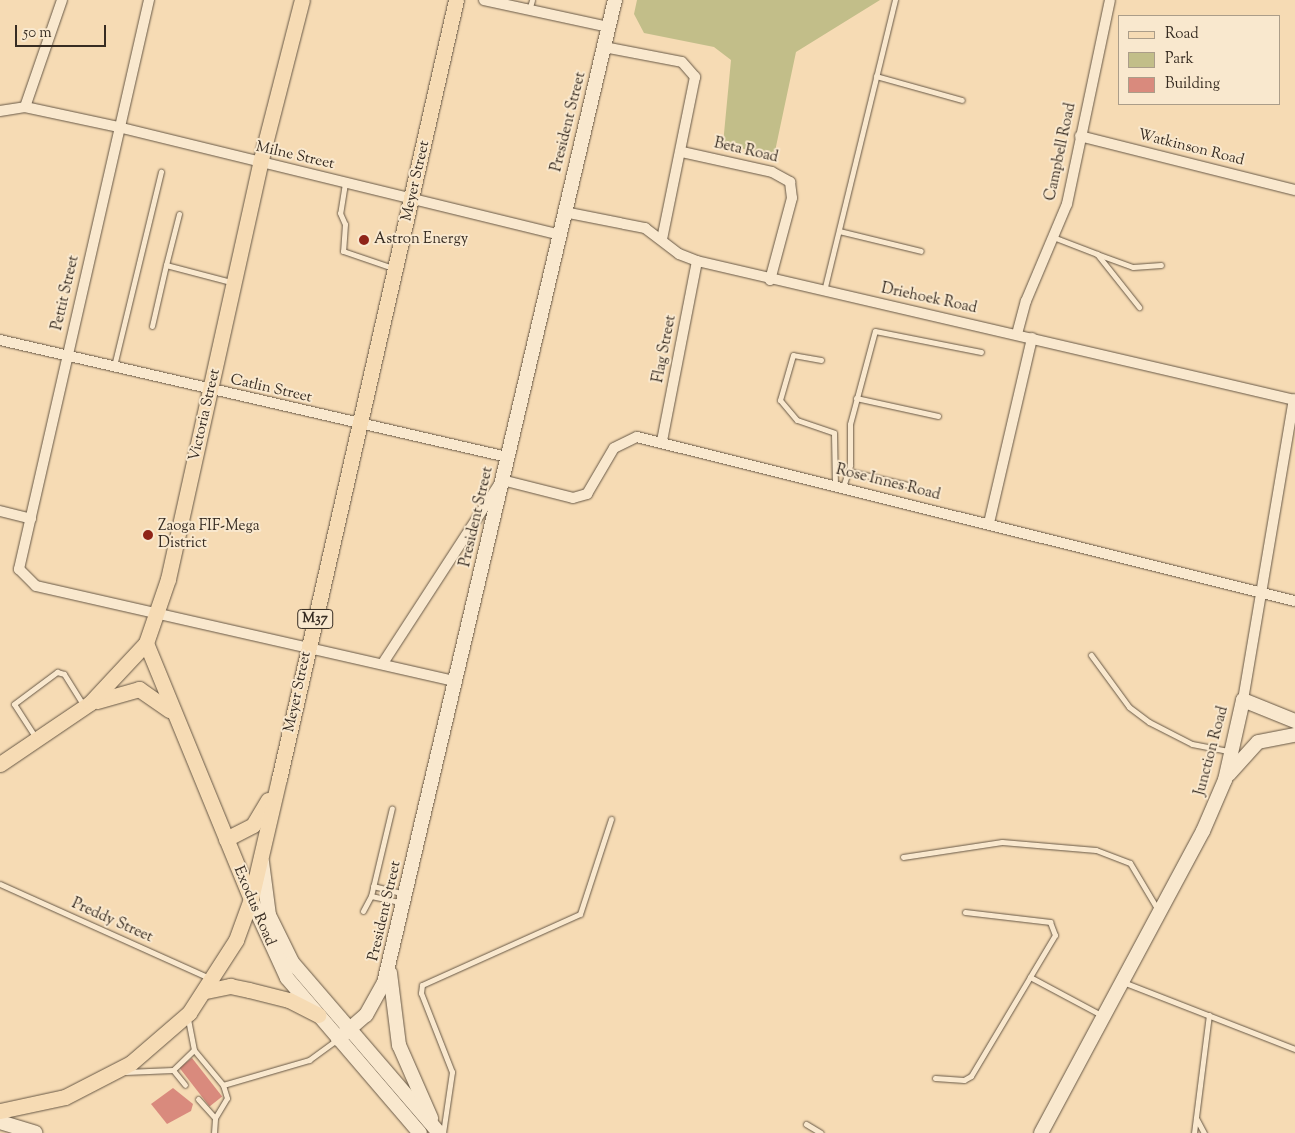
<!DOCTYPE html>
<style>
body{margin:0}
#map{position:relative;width:1295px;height:1133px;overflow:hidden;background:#f6dbb4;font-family:"Sorts Mill Goudy",serif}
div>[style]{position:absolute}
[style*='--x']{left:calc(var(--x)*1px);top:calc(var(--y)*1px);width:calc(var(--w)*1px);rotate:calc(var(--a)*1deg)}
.green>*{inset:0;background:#c2be89}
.building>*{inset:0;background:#d98a7d;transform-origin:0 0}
.roads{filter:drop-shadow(0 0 1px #675846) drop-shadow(0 0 1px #675846)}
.lane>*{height:5px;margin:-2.5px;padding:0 2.5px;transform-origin:2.5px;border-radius:2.5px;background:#f9e8ce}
.street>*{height:10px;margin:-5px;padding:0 5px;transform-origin:5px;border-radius:5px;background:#f9e8ce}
.secondary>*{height:14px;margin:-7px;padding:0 7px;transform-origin:7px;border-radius:7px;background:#f9e8ce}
.primary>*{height:15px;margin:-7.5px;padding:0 7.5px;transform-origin:7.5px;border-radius:7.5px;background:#f6dbb4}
.dots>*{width:14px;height:14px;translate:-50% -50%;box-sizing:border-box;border:2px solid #f9e8ce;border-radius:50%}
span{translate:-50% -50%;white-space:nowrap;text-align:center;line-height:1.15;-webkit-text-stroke:4px #f9e8ce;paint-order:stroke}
.shield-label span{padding:1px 4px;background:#f9e8ce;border:1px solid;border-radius:4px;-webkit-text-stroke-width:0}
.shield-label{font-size:14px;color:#372c22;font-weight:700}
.street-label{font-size:15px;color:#372c22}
.poi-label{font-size:15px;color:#372c22}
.left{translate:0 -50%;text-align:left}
.legend{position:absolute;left:1118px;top:15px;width:162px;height:90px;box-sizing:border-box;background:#f9e8ce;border:1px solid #ab9d89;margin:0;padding:6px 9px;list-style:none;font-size:15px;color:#372c22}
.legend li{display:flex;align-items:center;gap:10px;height:25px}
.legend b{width:25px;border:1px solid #ab9d89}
.scale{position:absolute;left:15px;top:25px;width:91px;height:22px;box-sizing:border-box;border:2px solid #372c22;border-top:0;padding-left:6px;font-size:15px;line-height:18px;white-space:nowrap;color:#372c22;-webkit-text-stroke:4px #f9e8ce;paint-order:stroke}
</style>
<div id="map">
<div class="green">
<div style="clip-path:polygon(637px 0,880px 0,796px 52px,774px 156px,723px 144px,731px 60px,714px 47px,644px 33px,634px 14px)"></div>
</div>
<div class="building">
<div style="left:192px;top:1058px;width:49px;height:16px;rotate:52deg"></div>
<div style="clip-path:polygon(173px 1088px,193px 1104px,191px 1111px,167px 1124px,151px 1104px)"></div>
</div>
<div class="roads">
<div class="lane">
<div style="--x:529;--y:10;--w:10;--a:-73"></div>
<div style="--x:876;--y:76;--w:89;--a:15.6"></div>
<div style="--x:345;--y:183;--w:30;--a:99"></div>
<div style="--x:340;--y:213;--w:12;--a:66"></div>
<div style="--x:345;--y:224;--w:27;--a:94"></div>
<div style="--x:343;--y:251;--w:53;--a:18.8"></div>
<div style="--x:179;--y:214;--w:53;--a:104.3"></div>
<div style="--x:166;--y:265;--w:67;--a:14.7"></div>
<div style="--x:839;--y:231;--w:84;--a:13.7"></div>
<div style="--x:1053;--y:237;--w:47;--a:21.1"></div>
<div style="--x:1097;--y:254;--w:68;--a:51.6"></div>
<div style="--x:1097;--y:254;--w:38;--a:20"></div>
<div style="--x:1133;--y:267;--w:28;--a:-4"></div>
<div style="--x:824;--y:291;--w:300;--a:-76.3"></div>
<div style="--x:152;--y:326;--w:63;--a:-77.1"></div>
<div style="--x:821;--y:360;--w:28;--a:-170"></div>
<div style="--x:793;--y:355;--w:47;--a:106.1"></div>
<div style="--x:780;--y:400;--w:26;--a:50"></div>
<div style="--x:797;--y:420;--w:39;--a:19"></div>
<div style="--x:834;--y:433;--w:52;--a:88.9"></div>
<div style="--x:114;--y:366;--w:200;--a:-76.4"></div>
<div style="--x:856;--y:398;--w:84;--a:12.4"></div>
<div style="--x:848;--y:471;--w:67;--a:13"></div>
<div style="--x:843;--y:487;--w:23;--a:-72"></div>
<div style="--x:850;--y:465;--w:41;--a:-90"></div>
<div style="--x:850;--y:424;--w:96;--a:-75"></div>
<div style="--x:875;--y:331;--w:108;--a:11.2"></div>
<div style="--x:1091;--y:655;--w:64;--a:53.8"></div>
<div style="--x:1129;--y:707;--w:25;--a:37"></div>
<div style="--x:1149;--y:722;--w:48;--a:27.1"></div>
<div style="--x:1192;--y:744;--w:38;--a:11"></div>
<div style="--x:36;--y:738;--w:40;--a:-122.9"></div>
<div style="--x:14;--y:704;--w:54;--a:-36.7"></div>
<div style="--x:57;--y:672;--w:7;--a:16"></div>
<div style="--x:64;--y:674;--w:38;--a:58"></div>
<div style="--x:903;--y:857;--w:100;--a:-8.6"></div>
<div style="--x:1002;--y:842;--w:94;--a:4.9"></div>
<div style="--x:1096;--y:850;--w:36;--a:21"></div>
<div style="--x:1130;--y:863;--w:55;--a:59.2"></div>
<div style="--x:0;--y:884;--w:229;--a:24.2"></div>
<div style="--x:373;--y:886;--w:32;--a:14"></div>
<div style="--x:371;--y:896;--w:33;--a:12"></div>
<div style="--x:363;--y:911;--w:17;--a:-62"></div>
<div style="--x:371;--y:896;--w:90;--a:-76.6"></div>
<div style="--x:965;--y:912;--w:86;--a:6.7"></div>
<div style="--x:1050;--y:922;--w:14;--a:69"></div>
<div style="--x:1055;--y:935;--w:49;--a:120.8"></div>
<div style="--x:1030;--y:977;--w:83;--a:28.1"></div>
<div style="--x:1123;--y:982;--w:185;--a:21.3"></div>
<div style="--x:188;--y:1019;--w:32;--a:79"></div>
<div style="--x:194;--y:1050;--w:45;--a:50.4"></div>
<div style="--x:173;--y:1070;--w:19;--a:51"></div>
<div style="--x:125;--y:1072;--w:48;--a:-2.4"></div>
<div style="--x:173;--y:1070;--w:29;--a:-44"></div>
<div style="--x:935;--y:1078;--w:29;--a:4"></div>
<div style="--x:964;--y:1080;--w:8;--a:-30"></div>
<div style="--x:971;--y:1076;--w:115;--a:-59.2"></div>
<div style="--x:198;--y:1099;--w:25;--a:48"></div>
<div style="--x:1196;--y:1118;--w:17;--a:62"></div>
<div style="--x:806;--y:1124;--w:17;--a:31"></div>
<div style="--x:214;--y:1133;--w:15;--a:-86"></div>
<div style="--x:215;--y:1118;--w:23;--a:-59"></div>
<div style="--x:227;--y:1098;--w:14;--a:-107"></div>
<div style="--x:223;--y:1085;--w:90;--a:-16.2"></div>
<div style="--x:309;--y:1060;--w:36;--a:-36"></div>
<div style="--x:443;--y:1133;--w:62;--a:-81.6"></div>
<div style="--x:452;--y:1072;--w:85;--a:-111.4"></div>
<div style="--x:421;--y:993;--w:8;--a:-83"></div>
<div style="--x:422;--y:985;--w:173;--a:-24.2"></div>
<div style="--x:580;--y:914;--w:100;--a:-71.9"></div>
<div style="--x:1194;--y:1133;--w:119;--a:-82.8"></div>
</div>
<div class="street">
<div style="--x:149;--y:0;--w:584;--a:102.87"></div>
<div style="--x:19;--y:569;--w:24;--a:45"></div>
<div style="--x:36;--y:586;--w:430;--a:12.8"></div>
<div style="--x:484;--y:0;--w:128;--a:12.2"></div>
<div style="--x:604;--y:47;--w:79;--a:10.9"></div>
<div style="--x:682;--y:62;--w:20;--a:49"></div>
<div style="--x:695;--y:77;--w:165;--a:101.5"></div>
<div style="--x:25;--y:107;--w:113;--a:-70.9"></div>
<div style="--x:0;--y:111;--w:25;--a:-9"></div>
<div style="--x:25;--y:107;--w:95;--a:12.1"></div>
<div style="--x:118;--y:127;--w:453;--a:13.7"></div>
<div style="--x:1080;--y:136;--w:222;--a:14.1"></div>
<div style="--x:682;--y:152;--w:92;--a:12.5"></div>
<div style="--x:772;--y:172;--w:21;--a:29"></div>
<div style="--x:790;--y:182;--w:16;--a:83"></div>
<div style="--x:792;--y:198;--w:85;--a:105"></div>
<div style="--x:564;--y:212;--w:83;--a:11.2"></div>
<div style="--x:645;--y:228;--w:43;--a:37.4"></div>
<div style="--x:679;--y:254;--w:19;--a:21"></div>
<div style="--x:697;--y:261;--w:614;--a:13.09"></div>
<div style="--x:1017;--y:334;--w:34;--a:-75"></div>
<div style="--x:1026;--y:301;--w:105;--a:-67.1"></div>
<div style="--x:1067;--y:204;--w:208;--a:-78.1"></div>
<div style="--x:0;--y:340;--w:520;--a:12.99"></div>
<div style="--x:662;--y:441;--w:183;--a:-79"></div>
<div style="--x:0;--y:511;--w:32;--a:14"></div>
<div style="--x:989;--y:523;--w:190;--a:-76.9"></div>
<div style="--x:383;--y:663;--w:218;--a:-57"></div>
<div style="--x:502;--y:480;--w:73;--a:14.2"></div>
<div style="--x:573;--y:498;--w:15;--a:-16"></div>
<div style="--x:587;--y:494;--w:53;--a:-59.6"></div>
<div style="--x:614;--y:448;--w:25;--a:-26"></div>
<div style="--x:637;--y:437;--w:678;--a:14"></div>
<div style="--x:1243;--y:700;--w:305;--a:-80.4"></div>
</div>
<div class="secondary">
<div style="--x:1229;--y:774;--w:43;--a:-47.8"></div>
<div style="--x:1258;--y:742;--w:38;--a:-11"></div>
<div style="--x:262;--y:862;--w:53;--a:82.5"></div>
<div style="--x:269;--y:915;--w:52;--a:63.9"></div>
<div style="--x:292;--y:962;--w:225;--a:49.3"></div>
<div style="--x:251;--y:899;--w:87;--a:65.5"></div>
<div style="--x:287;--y:978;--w:204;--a:49.4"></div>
<div style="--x:390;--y:973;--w:73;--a:82.9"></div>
<div style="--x:399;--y:1045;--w:80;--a:66.3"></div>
<div style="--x:338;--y:1039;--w:37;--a:-41"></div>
<div style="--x:366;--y:1015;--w:37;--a:-61"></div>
<div style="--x:384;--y:983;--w:1010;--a:-76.78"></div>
<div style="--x:0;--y:1122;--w:37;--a:17"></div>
<div style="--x:1041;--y:1133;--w:343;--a:-61.8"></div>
<div style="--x:1203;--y:831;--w:56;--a:-66.7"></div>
<div style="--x:1225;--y:780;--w:82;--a:-77.3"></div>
<div style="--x:1243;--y:700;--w:56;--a:22"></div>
</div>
<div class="primary">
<div style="--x:146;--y:643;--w:277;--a:67.7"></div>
<div style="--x:97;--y:701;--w:44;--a:-15.9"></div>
<div style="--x:139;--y:689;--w:37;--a:35"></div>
<div style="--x:0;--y:764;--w:109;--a:-34.1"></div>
<div style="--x:90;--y:703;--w:82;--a:-47"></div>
<div style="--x:146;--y:643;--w:68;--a:-71"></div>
<div style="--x:168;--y:579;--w:426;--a:-77.5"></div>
<div style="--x:260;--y:163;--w:168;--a:-75.6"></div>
<div style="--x:226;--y:839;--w:30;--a:-27"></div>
<div style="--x:253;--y:825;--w:29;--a:-59"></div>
<div style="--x:206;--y:991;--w:25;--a:-12"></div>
<div style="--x:230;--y:986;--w:19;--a:12"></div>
<div style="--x:249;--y:990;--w:41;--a:14"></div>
<div style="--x:289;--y:1000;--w:33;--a:27"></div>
<div style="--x:0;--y:1111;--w:66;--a:-12.2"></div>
<div style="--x:65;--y:1097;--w:74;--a:-27.3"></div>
<div style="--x:131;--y:1063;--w:77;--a:-40.8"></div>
<div style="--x:189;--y:1013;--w:87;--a:-57.2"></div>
<div style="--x:236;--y:940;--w:44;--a:-69.9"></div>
<div style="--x:251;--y:899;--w:123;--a:-76.9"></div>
<div style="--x:279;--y:779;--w:799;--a:-77.2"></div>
</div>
</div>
<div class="dots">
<div style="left:364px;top:240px;background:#8f2418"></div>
<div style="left:148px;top:535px;background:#8f2418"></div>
</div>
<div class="shield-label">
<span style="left:315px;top:619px">M37</span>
</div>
<div class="street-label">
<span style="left:569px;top:122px;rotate:-76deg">President Street</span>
<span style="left:1191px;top:148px;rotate:14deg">Watkinson Road</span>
<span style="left:746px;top:151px;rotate:13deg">Beta Road</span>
<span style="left:1061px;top:152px;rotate:-78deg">Campbell Road</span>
<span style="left:295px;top:156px;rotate:13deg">Milne Street</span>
<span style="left:416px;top:181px;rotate:-77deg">Meyer Street</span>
<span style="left:66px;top:293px;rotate:-77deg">Pettit Street</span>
<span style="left:929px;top:299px;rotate:12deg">Driehoek Road</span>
<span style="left:665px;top:349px;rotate:-79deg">Flag Street</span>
<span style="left:271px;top:389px;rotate:13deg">Catlin Street</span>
<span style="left:205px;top:415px;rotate:-77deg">Victoria Street</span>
<span style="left:888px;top:483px;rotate:14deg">Rose Innes Road</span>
<span style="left:477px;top:517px;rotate:-77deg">President Street</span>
<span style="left:298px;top:692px;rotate:-78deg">Meyer Street</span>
<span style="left:1212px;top:751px;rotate:-75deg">Junction Road</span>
<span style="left:254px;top:906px;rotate:67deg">Exodus Road</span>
<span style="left:385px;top:911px;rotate:-77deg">President Street</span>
<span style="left:112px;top:921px;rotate:24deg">Preddy Street</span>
</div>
<div class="poi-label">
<span class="left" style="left:374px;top:240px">Astron Energy</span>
<span class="left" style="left:158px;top:535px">Zaoga FIF-Mega<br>District</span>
</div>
<ul class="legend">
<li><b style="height:6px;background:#f6dbb4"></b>Road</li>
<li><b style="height:14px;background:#c2be89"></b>Park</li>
<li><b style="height:14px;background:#d98a7d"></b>Building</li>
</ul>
<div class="scale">50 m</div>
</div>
